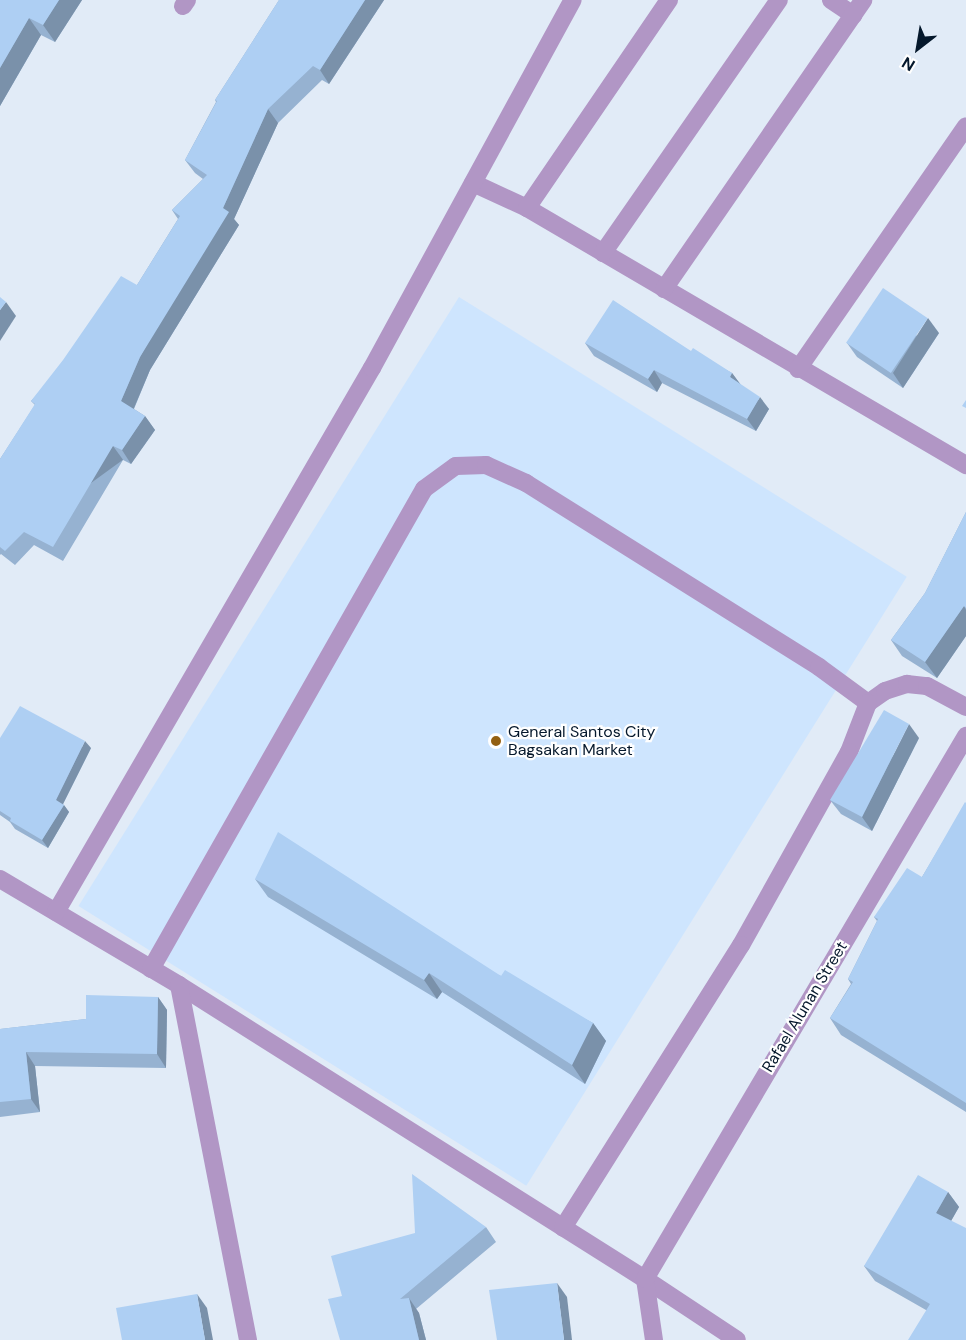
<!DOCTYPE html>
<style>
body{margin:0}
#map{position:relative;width:966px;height:1340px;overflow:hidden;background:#e1ebf7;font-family:"DM Sans",sans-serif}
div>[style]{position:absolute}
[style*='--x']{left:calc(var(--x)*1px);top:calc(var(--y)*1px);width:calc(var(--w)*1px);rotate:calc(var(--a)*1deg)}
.built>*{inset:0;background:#cee5fe;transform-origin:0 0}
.minor>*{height:18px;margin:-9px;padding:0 9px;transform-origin:9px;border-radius:9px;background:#b196c5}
.wall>*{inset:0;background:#96b2d1}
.shaded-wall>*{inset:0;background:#7a91aa;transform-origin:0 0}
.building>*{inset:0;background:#aecff3;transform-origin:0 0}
.dots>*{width:16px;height:16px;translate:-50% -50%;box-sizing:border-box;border:3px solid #fff;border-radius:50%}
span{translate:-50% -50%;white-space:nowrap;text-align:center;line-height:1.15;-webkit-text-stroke:4.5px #fff;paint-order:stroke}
.poi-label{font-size:16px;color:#05182c}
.left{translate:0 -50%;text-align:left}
.street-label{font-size:16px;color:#05182c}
.north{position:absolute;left:888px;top:18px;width:60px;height:60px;-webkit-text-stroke:4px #fff;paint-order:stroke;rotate:211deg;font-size:16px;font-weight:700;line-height:24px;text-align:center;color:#05182c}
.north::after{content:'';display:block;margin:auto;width:21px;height:27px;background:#05182c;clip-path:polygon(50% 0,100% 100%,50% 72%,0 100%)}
</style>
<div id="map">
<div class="built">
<div style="left:459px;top:297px;width:528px;height:718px;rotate:32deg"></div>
</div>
<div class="minor">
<div style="--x:831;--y:0;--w:27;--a:34"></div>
<div style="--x:183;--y:6;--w:7;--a:-56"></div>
<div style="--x:473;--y:183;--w:60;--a:24.8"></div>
<div style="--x:527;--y:208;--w:509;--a:30.35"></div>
<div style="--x:527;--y:208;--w:252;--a:-55.7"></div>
<div style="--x:603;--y:253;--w:308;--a:-55.2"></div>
<div style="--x:664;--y:289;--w:351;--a:-55.4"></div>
<div style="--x:798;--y:369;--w:295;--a:-55.3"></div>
<div style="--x:868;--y:703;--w:21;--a:-35"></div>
<div style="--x:885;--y:691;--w:23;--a:-18"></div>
<div style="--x:907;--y:684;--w:20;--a:6"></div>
<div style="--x:927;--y:686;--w:44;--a:28.3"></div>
<div style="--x:0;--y:879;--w:208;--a:30.6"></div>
<div style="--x:179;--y:985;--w:551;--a:32.25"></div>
<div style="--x:645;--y:1279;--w:110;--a:33.5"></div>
<div style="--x:56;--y:912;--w:629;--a:-59.85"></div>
<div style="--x:372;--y:368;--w:419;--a:-61.4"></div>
<div style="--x:151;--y:969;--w:552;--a:-60.37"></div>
<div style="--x:424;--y:489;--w:39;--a:-36"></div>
<div style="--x:456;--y:466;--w:30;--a:-2"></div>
<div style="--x:486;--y:465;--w:44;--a:24.2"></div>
<div style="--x:526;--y:483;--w:346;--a:32.1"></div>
<div style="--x:819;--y:667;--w:61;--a:36.3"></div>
<div style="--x:868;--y:703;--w:53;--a:111.2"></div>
<div style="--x:849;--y:752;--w:221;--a:119.2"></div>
<div style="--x:741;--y:945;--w:334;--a:122.2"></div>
<div style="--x:179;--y:985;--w:362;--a:79"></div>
<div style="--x:654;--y:1340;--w:62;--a:-98.4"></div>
<div style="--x:645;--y:1279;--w:631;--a:-59.41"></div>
</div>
<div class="wall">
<div style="clip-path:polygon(0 0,82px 0,55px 42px,41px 35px,0 106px)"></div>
<div style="clip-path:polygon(279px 0,384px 0,329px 84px,322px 80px,278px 123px,234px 219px,239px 225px,150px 370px,134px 409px,145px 416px,155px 430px,131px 464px,123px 460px,63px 561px,34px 545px,15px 565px,1px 554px,0 555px,0 459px,35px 405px,31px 401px,137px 285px,178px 219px,172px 210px,203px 179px,195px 173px,185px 160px,216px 102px,215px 100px)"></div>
<div style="clip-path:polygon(939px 333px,903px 388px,857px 357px,847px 343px)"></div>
<div style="clip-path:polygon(585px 343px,691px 351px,732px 373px,740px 384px,769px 409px,756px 431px,662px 383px,657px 392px,594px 356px)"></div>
<div style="clip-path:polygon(966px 512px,966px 636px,937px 678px,902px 656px,891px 640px,925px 593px)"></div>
<div style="clip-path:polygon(0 738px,91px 748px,63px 804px,69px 812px,48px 848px,15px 829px,10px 822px,0 815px)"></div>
<div style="clip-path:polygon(919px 738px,872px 831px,841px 814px,830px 800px)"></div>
<div style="clip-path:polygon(966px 803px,966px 1112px,841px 1035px,830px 1018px,851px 984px,848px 979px,877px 921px,874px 917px,922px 877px)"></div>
<div style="clip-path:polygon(255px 879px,501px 976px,593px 1023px,606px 1041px,585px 1084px,442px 992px,437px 999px,268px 897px)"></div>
<div style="clip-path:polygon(158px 997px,167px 1010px,166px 1068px,35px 1066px,40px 1112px,0 1117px,0 1029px,86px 1019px)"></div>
<div style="clip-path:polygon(948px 1192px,959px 1207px,951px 1221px,966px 1340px,926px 1310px,875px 1281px,864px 1266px)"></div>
<div style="clip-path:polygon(486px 1227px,496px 1242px,416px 1309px,419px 1313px,426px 1340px,340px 1340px,342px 1296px)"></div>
</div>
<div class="shaded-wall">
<div style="clip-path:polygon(59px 0,82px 0,55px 42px,43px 25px)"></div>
<div style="clip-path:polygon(365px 0,384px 0,329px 84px,320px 70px)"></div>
<div style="clip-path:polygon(29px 18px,41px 35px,0 106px,0 68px)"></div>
<div style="clip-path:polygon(268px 109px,278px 123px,234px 219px,239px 225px,150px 370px,131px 415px,121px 401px,140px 357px,223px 208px)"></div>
<div style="clip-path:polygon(6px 302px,16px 316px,0 341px,0 310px)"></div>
<div style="clip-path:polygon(928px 318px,939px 333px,903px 388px,893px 373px)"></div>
<div style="clip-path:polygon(654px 370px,662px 383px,657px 392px,648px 379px)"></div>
<div style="clip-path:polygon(732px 373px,741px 385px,730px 377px)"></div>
<div style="clip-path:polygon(760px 397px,769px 409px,756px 431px,747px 419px)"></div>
<div style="clip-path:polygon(145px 416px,155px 430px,131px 464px,122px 450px)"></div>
<div style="left:113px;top:446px;width:17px;height:117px;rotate:54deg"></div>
<div style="clip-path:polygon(964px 606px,966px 610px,966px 636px,937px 678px,925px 662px)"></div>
<div style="clip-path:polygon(909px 724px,919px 738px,872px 831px,862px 817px)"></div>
<div style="clip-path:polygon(85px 741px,91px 748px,61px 808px,56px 800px)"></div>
<div style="clip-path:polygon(64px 805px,69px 812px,48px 848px,42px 840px)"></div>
<div style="clip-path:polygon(429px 973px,442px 992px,437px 999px,424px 980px)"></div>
<div style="clip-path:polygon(158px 997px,167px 1010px,166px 1068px,157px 1054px)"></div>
<div style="clip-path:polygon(593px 1023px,606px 1041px,585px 1084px,572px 1065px)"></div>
<div style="clip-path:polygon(26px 1052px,35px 1066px,40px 1112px,31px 1099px)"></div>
<div style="clip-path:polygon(948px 1192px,959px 1207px,947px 1228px,936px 1213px)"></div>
<div style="clip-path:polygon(557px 1283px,567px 1297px,572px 1340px,564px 1340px)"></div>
<div style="clip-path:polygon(197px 1294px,207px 1308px,213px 1340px,205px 1340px)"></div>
<div style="clip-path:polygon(409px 1298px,419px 1313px,426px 1340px,419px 1340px)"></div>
</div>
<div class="building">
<div style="clip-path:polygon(0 0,59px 0,43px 25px,29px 18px,0 68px)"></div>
<div style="clip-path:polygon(279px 0,365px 0,320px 70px,313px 66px,268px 109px,223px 208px,229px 212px,140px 357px,121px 401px,145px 416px,122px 450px,113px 446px,53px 547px,24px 532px,5px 551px,0 547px,0 459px,35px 404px,31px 401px,63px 360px,121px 276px,137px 285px,180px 216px,172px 210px,207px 175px,185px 160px,217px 101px,215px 100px)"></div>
<div style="left:883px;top:288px;width:54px;height:66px;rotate:34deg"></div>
<div style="clip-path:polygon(0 297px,6px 302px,0 310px)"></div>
<div style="clip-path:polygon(613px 300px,691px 351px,693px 348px,732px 373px,730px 377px,760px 397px,747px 419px,654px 370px,648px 379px,585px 343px)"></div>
<div style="clip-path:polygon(966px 400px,966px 408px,962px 406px)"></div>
<div style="clip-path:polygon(966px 512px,966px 608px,964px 606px,925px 662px,891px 640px,925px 593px)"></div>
<div style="clip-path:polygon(20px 706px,85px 741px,56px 800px,64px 805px,42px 840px,10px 821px,11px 818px,0 811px,0 738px)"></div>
<div style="clip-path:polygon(884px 710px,909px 724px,862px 817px,830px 800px)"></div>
<div style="clip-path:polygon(965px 802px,966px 803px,966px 1103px,830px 1018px,853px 982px,848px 979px,878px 919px,874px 917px,907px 868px,922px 877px)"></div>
<div style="clip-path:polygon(278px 832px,501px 976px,505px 970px,593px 1023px,572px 1065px,429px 973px,424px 980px,255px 879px)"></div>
<div style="clip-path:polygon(86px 995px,158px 997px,157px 1054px,26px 1052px,31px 1099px,0 1102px,0 1029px,86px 1019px)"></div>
<div style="clip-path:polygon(412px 1174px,486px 1227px,400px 1299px,409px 1298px,419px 1340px,340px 1340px,328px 1299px,342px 1296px,331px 1256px,415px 1233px)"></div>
<div style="clip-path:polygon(918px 1175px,948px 1192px,936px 1213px,966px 1228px,966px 1340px,908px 1340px,930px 1304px,864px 1266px)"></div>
<div style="clip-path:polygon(557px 1283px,564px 1340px,497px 1340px,489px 1290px)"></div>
<div style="clip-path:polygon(197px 1294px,205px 1340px,122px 1340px,116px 1308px)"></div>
</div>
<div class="dots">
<div style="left:496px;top:741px;background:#936012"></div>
</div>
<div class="poi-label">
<span class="left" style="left:508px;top:741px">General Santos City<br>Bagsakan Market</span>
</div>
<div class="street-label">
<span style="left:805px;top:1007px;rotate:-59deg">Rafael Alunan Street</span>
</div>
<div class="north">N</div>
</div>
